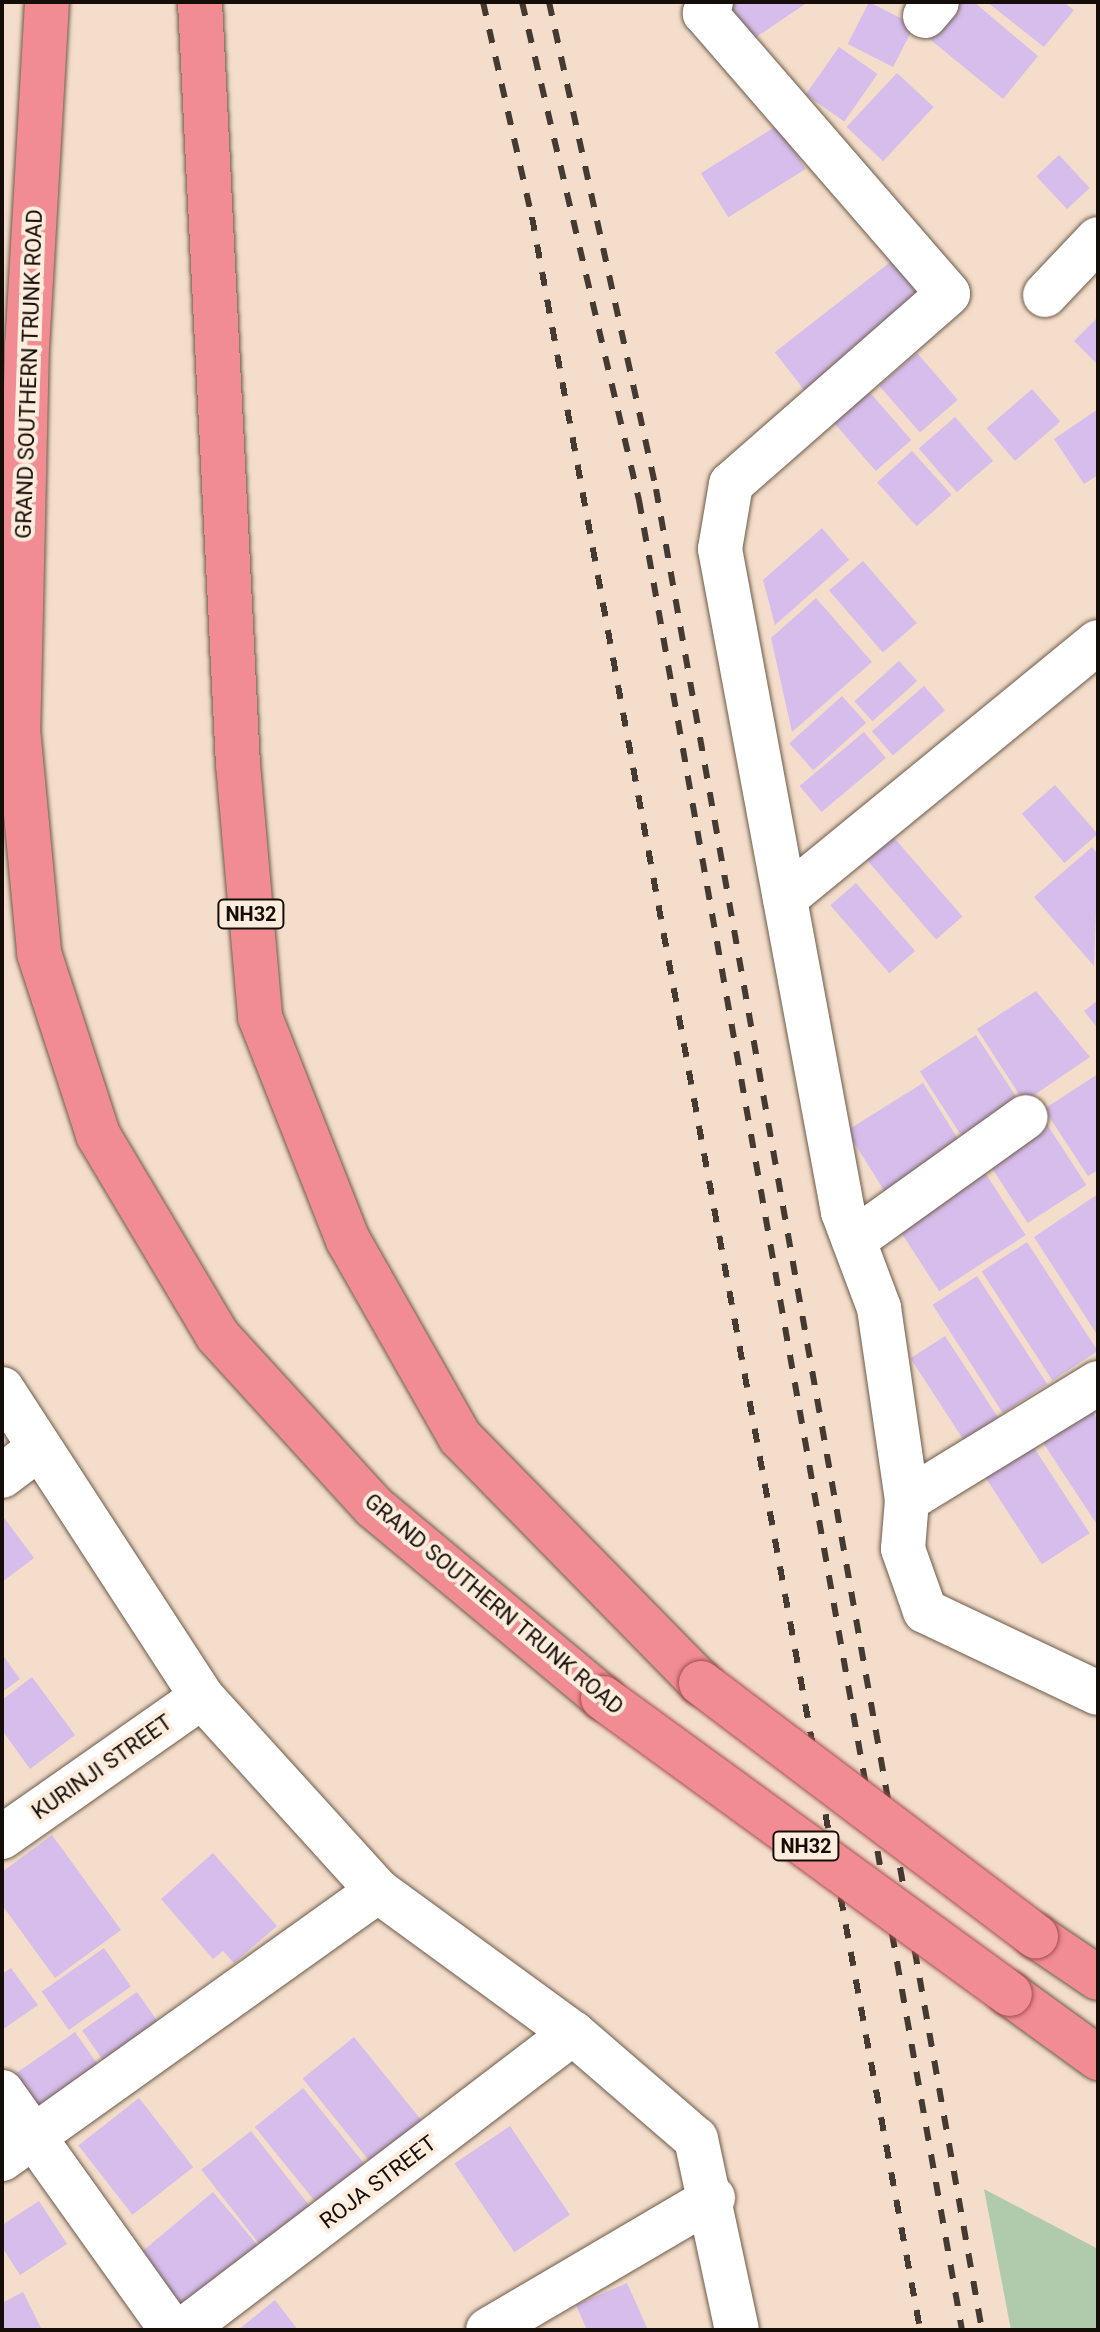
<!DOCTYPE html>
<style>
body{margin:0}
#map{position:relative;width:1100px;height:2332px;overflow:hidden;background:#f4decb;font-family:Roboto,sans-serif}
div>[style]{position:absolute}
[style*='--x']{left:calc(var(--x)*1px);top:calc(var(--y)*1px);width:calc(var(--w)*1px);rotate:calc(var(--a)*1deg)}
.green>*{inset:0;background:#b0cbac}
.building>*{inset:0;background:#d6bdeb;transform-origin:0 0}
.roads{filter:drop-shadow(0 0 2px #6d5a4a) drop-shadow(0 0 2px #6d5a4a)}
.minor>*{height:44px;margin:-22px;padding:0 22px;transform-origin:22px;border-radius:22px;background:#fff}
.tertiary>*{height:44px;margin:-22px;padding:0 22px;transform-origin:22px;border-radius:22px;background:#fff}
.trunk>*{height:44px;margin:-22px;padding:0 22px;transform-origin:22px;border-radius:22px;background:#f08c92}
.rail>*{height:6px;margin-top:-3px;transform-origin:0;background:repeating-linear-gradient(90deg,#443a31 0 14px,transparent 0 28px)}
.bridges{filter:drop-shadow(0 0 2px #a14e50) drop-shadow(0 0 2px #a14e50)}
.trunk-bridge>*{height:44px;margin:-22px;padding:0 22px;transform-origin:22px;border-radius:22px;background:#f08c92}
span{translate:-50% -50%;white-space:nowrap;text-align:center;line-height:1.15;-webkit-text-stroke:8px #feecdd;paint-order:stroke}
.shield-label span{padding:2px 6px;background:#feecdd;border:2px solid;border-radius:6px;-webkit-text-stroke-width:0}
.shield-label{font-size:20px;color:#150e08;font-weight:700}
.street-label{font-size:22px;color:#150e08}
.frame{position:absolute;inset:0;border:4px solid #150e08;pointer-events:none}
</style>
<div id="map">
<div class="green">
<div style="clip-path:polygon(984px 2189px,1098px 2249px,1098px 2330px,1011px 2330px)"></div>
</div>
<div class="building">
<div style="clip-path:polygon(726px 2px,808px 2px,752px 40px)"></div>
<div style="left:869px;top:2px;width:51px;height:47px;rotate:27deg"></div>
<div style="clip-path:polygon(956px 2px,974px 2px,1038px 56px,1003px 99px,927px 37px)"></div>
<div style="clip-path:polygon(987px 2px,1063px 2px,1074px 10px,1044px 47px)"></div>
<div style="left:839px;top:47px;width:47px;height:58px;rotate:35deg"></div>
<div style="left:897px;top:73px;width:50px;height:74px;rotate:43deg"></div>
<div style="left:778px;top:125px;width:52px;height:91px;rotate:58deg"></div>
<div style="left:1059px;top:155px;width:45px;height:31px;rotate:47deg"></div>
<div style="left:893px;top:260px;width:50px;height:150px;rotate:52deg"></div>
<div style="clip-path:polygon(1098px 317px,1098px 365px,1074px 341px)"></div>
<div style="left:917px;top:353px;width:62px;height:50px;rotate:49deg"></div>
<div style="left:866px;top:388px;width:69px;height:47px;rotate:49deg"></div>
<div style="left:1032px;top:389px;width:43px;height:60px;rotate:49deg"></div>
<div style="clip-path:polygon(1098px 409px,1098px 475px,1084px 484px,1054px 439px)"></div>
<div style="left:955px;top:417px;width:58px;height:48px;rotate:49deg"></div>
<div style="left:912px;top:451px;width:59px;height:47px;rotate:48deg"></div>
<div style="clip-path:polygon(822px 528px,849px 560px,775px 625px,763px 580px)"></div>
<div style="left:863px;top:561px;width:82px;height:45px;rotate:49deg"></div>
<div style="clip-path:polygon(816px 598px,872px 662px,792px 732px,771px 638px)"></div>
<div style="left:899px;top:661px;width:27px;height:60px;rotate:48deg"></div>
<div style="left:924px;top:686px;width:32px;height:69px;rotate:49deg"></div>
<div style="left:842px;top:696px;width:36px;height:71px;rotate:48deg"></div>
<div style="left:864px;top:732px;width:34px;height:84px;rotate:50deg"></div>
<div style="left:1055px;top:785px;width:65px;height:44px;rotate:49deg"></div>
<div style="left:889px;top:832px;width:112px;height:35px;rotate:49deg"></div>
<div style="clip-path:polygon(1092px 847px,1098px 854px,1094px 966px,1034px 897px)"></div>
<div style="left:856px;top:883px;width:90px;height:34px;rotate:49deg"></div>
<div style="clip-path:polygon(1036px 991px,1090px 1057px,1024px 1102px,977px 1029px)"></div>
<div style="clip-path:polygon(1098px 1000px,1098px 1029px,1084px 1011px)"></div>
<div style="left:976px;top:1035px;width:81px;height:67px;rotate:57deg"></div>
<div style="clip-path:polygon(1098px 1074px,1098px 1170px,1088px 1176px,1044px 1109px)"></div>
<div style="left:923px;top:1083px;width:75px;height:90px;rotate:58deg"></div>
<div style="left:1039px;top:1112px;width:87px;height:70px;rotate:57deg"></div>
<div style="left:982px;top:1168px;width:80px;height:103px;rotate:57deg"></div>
<div style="clip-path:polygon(1098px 1194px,1098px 1336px,1034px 1237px)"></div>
<div style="left:1027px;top:1242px;width:130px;height:54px;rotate:57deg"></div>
<div style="left:977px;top:1276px;width:129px;height:53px;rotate:57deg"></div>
<div style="left:945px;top:1336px;width:100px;height:41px;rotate:57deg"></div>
<div style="clip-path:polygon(1087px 1403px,1098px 1420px,1098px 1526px,1038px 1435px)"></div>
<div style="left:1033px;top:1446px;width:104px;height:57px;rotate:57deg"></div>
<div style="clip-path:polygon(2px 1515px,34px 1558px,2px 1582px)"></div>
<div style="clip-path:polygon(2px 1654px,20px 1679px,2px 1692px)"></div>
<div style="clip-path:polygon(32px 1677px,75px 1735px,30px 1769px,2px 1730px,2px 1700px)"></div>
<div style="clip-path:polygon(52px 1835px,121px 1930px,55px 1978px,2px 1905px,2px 1872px)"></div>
<div style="clip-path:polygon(213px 1853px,277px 1926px,234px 1963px,223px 1951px,213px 1959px,161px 1899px)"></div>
<div style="left:104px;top:1948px;width:47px;height:76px;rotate:55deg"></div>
<div style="clip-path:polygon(11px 1968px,38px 2005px,2px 2030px,2px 1974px)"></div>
<div style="left:137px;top:1992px;width:45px;height:67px;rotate:55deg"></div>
<div style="left:75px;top:2032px;width:47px;height:74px;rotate:55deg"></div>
<div style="left:354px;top:2037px;width:110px;height:66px;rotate:51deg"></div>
<div style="left:303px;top:2088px;width:101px;height:62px;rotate:51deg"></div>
<div style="left:139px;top:2098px;width:88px;height:77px;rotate:52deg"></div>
<div style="left:510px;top:2126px;width:107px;height:67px;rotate:56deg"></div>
<div style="left:251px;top:2131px;width:105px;height:63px;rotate:52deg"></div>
<div style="left:213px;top:2192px;width:74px;height:99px;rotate:50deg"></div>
<div style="clip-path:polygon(39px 2201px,67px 2244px,20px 2275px,2px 2247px,2px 2225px)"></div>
<div style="clip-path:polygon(627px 2283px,648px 2330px,587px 2330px,576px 2305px)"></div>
<div style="clip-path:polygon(23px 2292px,42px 2330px,2px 2330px,2px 2303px)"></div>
<div style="clip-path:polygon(275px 2300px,298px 2330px,238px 2330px)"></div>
</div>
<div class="roads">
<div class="minor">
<div style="--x:711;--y:2;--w:13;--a:119"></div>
<div style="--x:705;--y:13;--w:371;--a:49.1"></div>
<div style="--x:948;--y:294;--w:288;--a:138.8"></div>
<div style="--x:731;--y:484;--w:66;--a:99.6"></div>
<div style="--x:720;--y:549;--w:674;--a:79.49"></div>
<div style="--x:843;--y:1212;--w:103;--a:69.4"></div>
<div style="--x:879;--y:1308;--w:194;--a:81.7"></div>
<div style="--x:907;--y:1500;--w:49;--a:94.7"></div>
<div style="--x:903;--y:1549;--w:66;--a:70.5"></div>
<div style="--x:925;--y:1611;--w:191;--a:25.4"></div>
<div style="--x:925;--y:16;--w:18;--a:-49"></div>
<div style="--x:1045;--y:295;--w:77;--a:-46.6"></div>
<div style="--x:785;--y:898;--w:404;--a:-39.3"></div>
<div style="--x:854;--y:1240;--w:211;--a:-35.6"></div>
<div style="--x:2;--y:1476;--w:45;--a:-36.9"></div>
<div style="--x:907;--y:1500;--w:224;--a:-31.5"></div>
<div style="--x:2;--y:1837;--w:244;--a:-35"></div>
<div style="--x:2;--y:2092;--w:292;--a:54.5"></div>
<div style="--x:2;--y:2159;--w:462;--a:-35.5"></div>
<div style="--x:183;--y:2330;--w:490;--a:-37.3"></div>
<div style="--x:488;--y:2330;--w:261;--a:-30.4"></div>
</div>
<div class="tertiary">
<div style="--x:2;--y:1389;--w:367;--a:57"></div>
<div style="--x:202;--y:1697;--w:262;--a:47.8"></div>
<div style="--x:378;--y:1891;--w:241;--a:36.1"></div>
<div style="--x:573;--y:2033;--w:162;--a:40.8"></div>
<div style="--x:696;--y:2139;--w:195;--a:77.9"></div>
</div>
<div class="trunk">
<div style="--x:47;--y:2;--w:343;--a:93.3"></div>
<div style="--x:27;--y:344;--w:385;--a:91.3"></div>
<div style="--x:18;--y:729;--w:225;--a:84.6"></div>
<div style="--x:39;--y:953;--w:191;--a:72"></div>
<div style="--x:98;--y:1135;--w:233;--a:59.2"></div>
<div style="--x:217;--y:1335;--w:233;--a:47.6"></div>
<div style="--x:374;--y:1507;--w:298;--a:39.8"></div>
<div style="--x:200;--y:2;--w:763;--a:87.15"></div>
<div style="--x:238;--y:764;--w:254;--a:85"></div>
<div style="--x:260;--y:1017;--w:240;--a:68.5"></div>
<div style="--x:348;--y:1240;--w:227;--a:60.4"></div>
<div style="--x:460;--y:1437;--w:344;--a:45.6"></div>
<div style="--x:1036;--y:1936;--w:75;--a:34.1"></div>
<div style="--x:1010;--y:1994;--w:109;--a:36"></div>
</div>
</div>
<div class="rail">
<div style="--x:483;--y:2;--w:221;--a:77.2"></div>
<div style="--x:532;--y:217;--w:2148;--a:79.59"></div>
<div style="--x:522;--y:2;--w:512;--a:76.78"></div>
<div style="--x:639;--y:500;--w:1858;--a:79.99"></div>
<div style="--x:549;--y:2;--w:499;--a:77.6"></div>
<div style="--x:656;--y:489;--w:1870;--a:79.96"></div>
</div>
<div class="bridges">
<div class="trunk-bridge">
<div style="--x:701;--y:1683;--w:420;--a:37.1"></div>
<div style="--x:603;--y:1698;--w:503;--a:36.03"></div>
</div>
</div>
<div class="shield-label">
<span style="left:251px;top:914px">NH32</span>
<span style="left:806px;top:1846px">NH32</span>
</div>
<div class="street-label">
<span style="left:29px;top:374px;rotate:-88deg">GRAND SOUTHERN TRUNK ROAD</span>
<span style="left:494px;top:1604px;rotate:40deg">GRAND SOUTHERN TRUNK ROAD</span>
<span style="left:102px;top:1767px;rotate:-35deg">KURINJI STREET</span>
<span style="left:378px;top:2182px;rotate:-37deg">ROJA STREET</span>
</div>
<div class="frame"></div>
</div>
